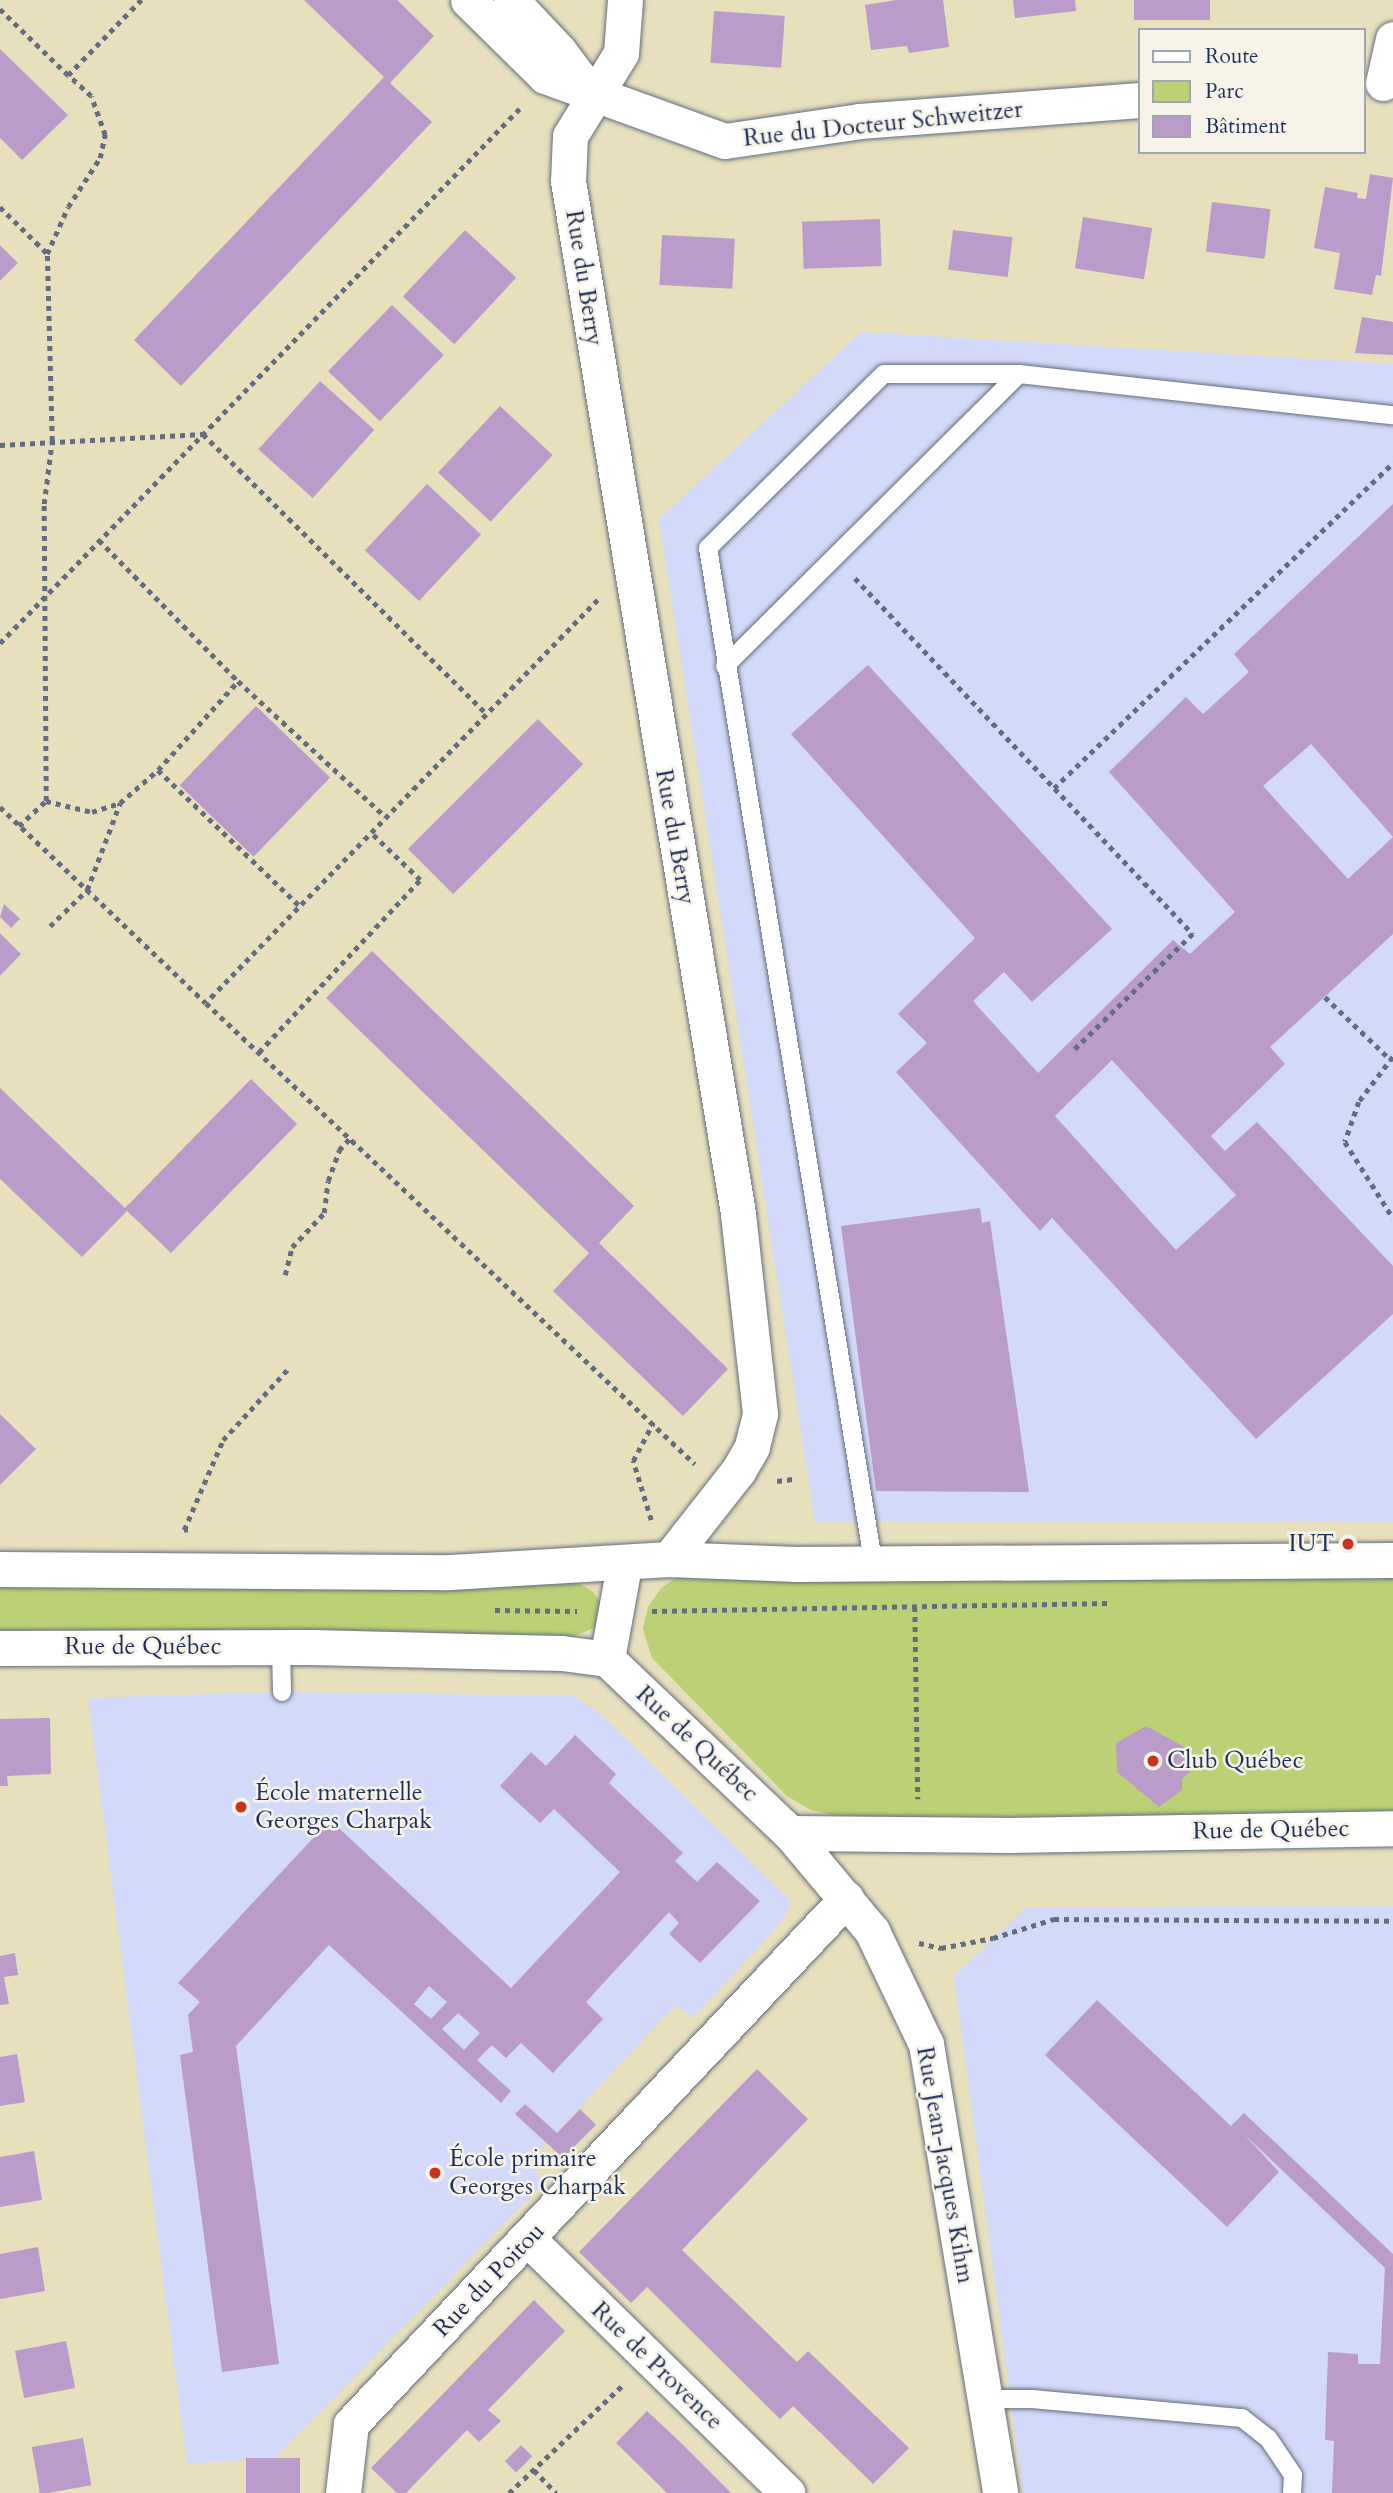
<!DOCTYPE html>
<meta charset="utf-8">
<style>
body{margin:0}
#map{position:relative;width:1393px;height:2493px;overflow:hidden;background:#e8e0bd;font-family:Cardo,serif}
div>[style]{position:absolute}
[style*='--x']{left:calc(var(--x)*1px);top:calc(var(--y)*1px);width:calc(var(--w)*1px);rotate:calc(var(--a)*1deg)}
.built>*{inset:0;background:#d2d9f9}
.green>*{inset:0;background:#bcd175}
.building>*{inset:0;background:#bb9bc9;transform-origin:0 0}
.path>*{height:4.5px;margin-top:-2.25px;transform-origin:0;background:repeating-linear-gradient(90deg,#636d7f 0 5px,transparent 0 10px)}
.roads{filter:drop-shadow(0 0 2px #636d7f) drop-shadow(0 0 2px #636d7f)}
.lane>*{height:18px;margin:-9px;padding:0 9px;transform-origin:9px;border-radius:9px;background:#fff}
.street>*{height:35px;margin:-17.5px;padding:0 17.5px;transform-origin:17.5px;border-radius:17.5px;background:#fff}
.dots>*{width:19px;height:19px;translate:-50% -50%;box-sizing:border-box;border:4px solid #f7f3e8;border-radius:50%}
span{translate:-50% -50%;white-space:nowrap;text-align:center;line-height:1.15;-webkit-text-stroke:5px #f7f3e8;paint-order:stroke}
.street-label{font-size:24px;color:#1b2f5e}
.poi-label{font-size:24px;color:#1b2f5e}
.right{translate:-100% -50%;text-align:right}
.left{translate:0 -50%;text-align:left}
.legend{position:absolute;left:1138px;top:28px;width:228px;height:126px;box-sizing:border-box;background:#f7f3e8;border:2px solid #9fa5b1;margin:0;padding:9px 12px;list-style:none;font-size:21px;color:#1b2f5e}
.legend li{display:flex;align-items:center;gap:14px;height:35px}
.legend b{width:35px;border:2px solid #9fa5b1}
</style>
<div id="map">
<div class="built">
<div style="clip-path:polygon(861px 332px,1393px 364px,1393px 1522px,815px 1522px,659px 519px)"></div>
<div style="clip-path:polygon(282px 1692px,573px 1696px,597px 1711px,791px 1901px,784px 1919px,693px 2018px,676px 2005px,547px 2142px,528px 2163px,545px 2182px,275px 2458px,187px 2464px,88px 1698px)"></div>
<div style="clip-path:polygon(1393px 1906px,1393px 2493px,1023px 2493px,954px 1976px,1027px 1907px)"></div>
</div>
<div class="green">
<div style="clip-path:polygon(1393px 1573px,1393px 1816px,842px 1817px,811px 1810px,787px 1796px,652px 1658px,643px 1629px,648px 1607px,661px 1588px,679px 1576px)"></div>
<div style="clip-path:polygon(528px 1581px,578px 1583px,592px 1591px,601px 1602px,596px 1627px,570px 1638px,0 1638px,0 1585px)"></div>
</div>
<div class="building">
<div style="clip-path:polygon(304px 0,397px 0,434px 36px,390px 83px,432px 122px,181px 386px,134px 340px,384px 77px)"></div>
<div style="clip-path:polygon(896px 0,943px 0,949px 47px,909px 53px,907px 46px,871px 50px,865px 5px)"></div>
<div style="clip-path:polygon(1013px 0,1075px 0,1076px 11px,1015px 18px)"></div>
<div style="left:1134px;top:0;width:76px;height:20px"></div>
<div style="left:714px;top:11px;width:71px;height:52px;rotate:4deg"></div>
<div style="clip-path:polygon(0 49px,68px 115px,22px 160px,0 138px)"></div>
<div style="clip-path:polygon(1370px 174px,1393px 178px,1381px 276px,1376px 275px,1372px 295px,1334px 289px,1340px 253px,1314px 248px,1325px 187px,1358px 193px,1357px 198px,1366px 199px)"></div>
<div style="left:1212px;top:202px;width:59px;height:50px;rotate:7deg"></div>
<div style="left:1083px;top:217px;width:70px;height:52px;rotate:9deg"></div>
<div style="left:880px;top:219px;width:47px;height:78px;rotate:88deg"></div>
<div style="left:465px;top:230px;width:70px;height:91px;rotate:43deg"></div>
<div style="left:953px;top:230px;width:60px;height:40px;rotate:7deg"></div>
<div style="left:662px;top:235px;width:73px;height:50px;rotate:3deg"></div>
<div style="clip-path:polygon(0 245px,18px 263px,0 281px)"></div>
<div style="left:392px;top:305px;width:72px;height:92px;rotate:44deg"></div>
<div style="clip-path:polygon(1362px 317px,1393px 322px,1393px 355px,1355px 353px)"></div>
<div style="left:320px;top:381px;width:73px;height:92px;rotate:42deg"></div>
<div style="left:500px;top:406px;width:72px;height:91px;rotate:43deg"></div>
<div style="left:427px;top:484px;width:74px;height:91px;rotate:43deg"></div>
<div style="clip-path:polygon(evenodd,1393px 504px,1393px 934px,1270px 1047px,1285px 1064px,1211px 1136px,1225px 1151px,1257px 1122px,1393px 1266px,1393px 1314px,1256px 1439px,1052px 1218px,1040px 1231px,896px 1072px,927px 1043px,898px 1014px,975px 938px,791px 734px,868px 665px,1112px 929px,1032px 1002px,1004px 972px,973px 1001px,1038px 1073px,1173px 940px,1190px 954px,1235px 912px,1109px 772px,1186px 697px,1203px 714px,1249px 672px,1234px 654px,1393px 504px,1311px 744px,1393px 837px,1348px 879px,1263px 786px,1311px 744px,1393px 504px,1112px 1060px,1236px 1195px,1176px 1250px,1055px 1116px,1112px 1060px)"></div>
<div style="left:256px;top:706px;width:103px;height:110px;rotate:44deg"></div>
<div style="left:538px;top:719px;width:64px;height:184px;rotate:45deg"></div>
<div style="clip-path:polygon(4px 904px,20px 919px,11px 928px,0 917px)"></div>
<div style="clip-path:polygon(0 933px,21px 954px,0 976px)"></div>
<div style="clip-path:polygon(372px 951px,634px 1206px,599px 1243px,728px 1369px,683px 1416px,553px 1291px,589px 1253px,326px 998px)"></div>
<div style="clip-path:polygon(251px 1079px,297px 1124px,171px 1253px,127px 1211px,82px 1257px,0 1179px,0 1088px,125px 1208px)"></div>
<div style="clip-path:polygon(980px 1208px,982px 1223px,990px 1221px,1029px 1492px,876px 1491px,841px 1226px)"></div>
<div style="clip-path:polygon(0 1414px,36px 1449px,0 1485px)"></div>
<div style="clip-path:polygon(50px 1718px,51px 1774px,7px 1776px,8px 1786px,0 1786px,0 1719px)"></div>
<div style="clip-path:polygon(1146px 1726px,1190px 1750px,1190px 1772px,1182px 1779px,1182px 1790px,1159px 1807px,1117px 1772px,1116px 1743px)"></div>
<div style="clip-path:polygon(evenodd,575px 1735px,616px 1774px,609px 1783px,683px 1853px,675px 1861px,697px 1882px,717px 1862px,760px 1901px,700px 1963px,669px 1934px,679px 1923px,669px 1912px,586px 2002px,603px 2019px,553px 2073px,521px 2043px,506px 2058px,492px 2045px,477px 2060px,511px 2091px,501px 2103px,329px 1945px,236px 2046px,279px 2364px,222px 2372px,180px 2055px,193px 2052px,188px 2015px,200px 2002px,178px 1983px,330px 1820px,511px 1988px,620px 1872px,554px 1809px,540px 1823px,500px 1786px,531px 1752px,546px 1766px,575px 1735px,429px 1986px,447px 2002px,431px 2019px,414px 2004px,429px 1986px,575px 1735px,458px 2013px,480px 2033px,464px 2050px,442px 2029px,458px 2013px)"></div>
<div style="clip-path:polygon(15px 1953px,18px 1975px,4px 1977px,9px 2004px,0 2005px,0 1956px)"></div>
<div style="clip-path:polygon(1097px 2000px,1231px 2126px,1244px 2113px,1393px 2254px,1393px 2493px,1332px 2493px,1334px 2441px,1325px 2440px,1328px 2352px,1358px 2354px,1358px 2364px,1380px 2364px,1385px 2268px,1244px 2134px,1279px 2172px,1227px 2227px,1045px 2055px)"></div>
<div style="clip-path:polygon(17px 2054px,25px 2102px,0 2106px,0 2057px)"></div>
<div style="clip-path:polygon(757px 2069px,808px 2119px,682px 2250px,797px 2362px,808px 2351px,909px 2448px,873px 2484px,793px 2406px,780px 2419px,647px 2287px,631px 2303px,579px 2252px)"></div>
<div style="clip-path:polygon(525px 2104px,557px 2133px,580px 2109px,596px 2125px,563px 2158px,515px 2114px)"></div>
<div style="clip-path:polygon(34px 2151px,42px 2200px,0 2207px,0 2157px)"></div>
<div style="clip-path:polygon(38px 2247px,45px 2291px,0 2299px,0 2254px)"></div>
<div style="clip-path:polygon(534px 2300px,565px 2331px,488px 2410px,501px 2421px,479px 2442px,467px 2430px,406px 2493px,397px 2493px,371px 2468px)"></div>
<div style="left:66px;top:2341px;width:48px;height:52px;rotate:79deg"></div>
<div style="clip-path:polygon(647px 2411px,679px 2441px,731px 2493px,667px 2493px,616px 2443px)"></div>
<div style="left:83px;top:2438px;width:48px;height:52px;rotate:80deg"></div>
<div style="left:521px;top:2445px;width:16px;height:23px;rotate:45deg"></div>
<div style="left:300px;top:2458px;width:35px;height:54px;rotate:90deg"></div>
</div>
<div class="path">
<div style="--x:0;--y:9;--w:95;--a:44.1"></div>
<div style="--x:0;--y:207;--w:66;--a:44.4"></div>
<div style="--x:0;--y:445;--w:203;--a:-3.1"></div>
<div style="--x:203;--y:434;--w:397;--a:44.6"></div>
<div style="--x:99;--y:540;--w:198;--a:45.4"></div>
<div style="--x:238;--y:681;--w:200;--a:42.6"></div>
<div style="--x:855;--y:578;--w:491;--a:46.5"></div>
<div style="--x:1193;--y:934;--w:168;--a:135.7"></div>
<div style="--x:598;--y:600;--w:562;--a:134.21"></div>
<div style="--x:206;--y:1003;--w:672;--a:43.31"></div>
<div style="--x:0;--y:643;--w:750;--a:-45.81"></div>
<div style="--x:158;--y:770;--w:195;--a:43.8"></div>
<div style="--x:1054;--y:788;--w:470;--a:-43.8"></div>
<div style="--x:46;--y:801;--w:297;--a:-90.4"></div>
<div style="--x:44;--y:504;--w:64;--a:-82.8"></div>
<div style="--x:52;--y:441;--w:187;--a:-91.5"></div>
<div style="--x:47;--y:254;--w:51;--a:-65.9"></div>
<div style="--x:68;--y:207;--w:59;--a:-56.9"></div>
<div style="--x:100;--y:158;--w:24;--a:-78"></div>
<div style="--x:105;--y:135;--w:41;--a:-109.7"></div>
<div style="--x:91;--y:96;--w:31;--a:-138"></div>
<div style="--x:68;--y:75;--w:105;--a:-45.8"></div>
<div style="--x:0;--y:807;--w:284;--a:43.6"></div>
<div style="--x:19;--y:826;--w:37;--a:-43"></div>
<div style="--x:46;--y:801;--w:47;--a:13.4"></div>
<div style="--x:92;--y:812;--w:29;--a:-18"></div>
<div style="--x:120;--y:803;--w:50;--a:-41"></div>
<div style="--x:158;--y:770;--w:120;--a:-48"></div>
<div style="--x:50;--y:926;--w:52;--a:-44.2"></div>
<div style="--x:87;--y:890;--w:93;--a:-69.2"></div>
<div style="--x:1325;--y:997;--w:91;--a:43.7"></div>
<div style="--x:259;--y:1052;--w:236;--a:-46.9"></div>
<div style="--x:420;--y:880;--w:69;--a:-136.2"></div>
<div style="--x:1393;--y:1057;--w:56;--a:127.1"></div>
<div style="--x:1359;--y:1102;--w:42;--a:109.3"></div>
<div style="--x:1345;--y:1142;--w:90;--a:57.7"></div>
<div style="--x:285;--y:1275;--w:29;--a:-76"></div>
<div style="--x:292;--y:1247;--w:47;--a:-46.7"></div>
<div style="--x:324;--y:1213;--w:32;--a:-83"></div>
<div style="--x:328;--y:1181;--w:33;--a:-70"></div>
<div style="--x:339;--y:1150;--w:16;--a:-47"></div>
<div style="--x:777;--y:1481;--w:16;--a:-7"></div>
<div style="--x:651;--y:1520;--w:62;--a:-107"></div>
<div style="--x:633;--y:1461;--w:43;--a:-62.2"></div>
<div style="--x:188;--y:1530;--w:4;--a:180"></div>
<div style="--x:184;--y:1530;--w:98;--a:-66.6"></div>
<div style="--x:223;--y:1440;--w:99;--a:-47.5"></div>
<div style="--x:915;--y:1607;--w:192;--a:89.1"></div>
<div style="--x:495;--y:1610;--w:82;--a:0.7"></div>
<div style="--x:652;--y:1611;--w:457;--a:-1"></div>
<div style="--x:919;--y:1943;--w:23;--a:13"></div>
<div style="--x:941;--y:1948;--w:53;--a:-10.9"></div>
<div style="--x:993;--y:1938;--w:64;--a:-17.3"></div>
<div style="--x:1054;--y:1919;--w:339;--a:0.3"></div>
<div style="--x:534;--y:2470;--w:32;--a:46"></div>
<div style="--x:509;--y:2493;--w:157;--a:-43.5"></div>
</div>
<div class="roads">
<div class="lane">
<div style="--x:725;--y:666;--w:414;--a:-44.8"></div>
<div style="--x:873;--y:1561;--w:1026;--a:-99.25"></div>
<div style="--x:708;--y:548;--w:247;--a:-44.7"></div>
<div style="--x:884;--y:374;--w:135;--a:0"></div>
<div style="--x:1019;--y:374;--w:376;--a:6.3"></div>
<div style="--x:281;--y:1647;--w:45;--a:88.7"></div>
<div style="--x:985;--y:2399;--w:47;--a:0"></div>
<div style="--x:1032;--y:2399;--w:211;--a:5.2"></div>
<div style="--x:1242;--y:2418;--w:33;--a:38"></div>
<div style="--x:1268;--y:2438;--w:45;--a:56"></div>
<div style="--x:1293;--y:2475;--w:18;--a:93"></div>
</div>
<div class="street">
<div style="--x:468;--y:0;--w:108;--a:44.6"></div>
<div style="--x:545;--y:76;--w:191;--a:19.9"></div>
<div style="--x:725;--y:141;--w:136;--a:-8.4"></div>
<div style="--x:860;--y:121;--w:280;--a:-4.3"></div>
<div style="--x:511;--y:0;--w:70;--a:46.7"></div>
<div style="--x:559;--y:51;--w:55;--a:53.1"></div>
<div style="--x:625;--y:0;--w:53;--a:94.3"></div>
<div style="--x:621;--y:53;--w:97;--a:121.6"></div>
<div style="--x:570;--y:136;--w:45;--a:92.5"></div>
<div style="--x:568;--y:181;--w:1047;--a:80.65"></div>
<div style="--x:738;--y:1214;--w:201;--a:83.7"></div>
<div style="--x:760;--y:1414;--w:34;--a:104"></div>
<div style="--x:752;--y:1447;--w:28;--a:120"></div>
<div style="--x:738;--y:1471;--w:112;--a:128.1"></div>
<div style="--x:1383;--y:83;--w:45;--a:-77.2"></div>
<div style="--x:0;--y:1569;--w:450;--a:0.4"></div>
<div style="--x:450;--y:1572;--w:219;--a:-3.4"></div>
<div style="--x:669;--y:1559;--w:127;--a:2.3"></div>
<div style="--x:796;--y:1564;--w:597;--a:-0.38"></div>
<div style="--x:0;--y:1648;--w:312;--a:-0.2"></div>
<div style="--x:312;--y:1647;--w:250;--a:1.4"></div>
<div style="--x:562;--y:1653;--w:45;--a:7.6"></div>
<div style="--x:607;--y:1659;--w:253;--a:43.6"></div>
<div style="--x:790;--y:1833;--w:220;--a:0.5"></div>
<div style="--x:1010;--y:1835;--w:383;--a:-1"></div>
<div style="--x:607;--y:1659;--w:96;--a:-79.7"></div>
<div style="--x:790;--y:1833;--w:128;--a:50.1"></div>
<div style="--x:872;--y:1931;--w:125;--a:64.5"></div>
<div style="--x:926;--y:2044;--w:455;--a:80.6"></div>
<div style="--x:528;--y:2239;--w:363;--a:44.4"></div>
<div style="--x:343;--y:2493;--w:69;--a:-83.4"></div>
<div style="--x:351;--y:2424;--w:722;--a:-46.68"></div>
</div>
</div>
<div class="dots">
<div style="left:1348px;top:1544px;background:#c8321e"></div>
<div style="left:1153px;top:1761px;background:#c8321e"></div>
<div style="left:241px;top:1807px;background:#c8321e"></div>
<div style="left:435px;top:2173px;background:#c8321e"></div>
</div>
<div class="street-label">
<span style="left:883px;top:124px;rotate:-6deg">Rue du Docteur Schweitzer</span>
<span style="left:584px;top:278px;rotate:81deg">Rue du Berry</span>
<span style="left:675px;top:837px;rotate:80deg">Rue du Berry</span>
<span style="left:143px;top:1647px">Rue de Québec</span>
<span style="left:697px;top:1744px;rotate:43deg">Rue de Québec</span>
<span style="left:1271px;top:1830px;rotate:-1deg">Rue de Québec</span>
<span style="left:945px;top:2165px;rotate:80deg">Rue Jean-Jacques Kihm</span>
<span style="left:489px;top:2280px;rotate:-46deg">Rue du Poitou</span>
<span style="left:657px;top:2366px;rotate:44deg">Rue de Provence</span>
</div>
<div class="poi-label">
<span class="right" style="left:1334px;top:1544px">IUT</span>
<span class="left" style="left:1167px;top:1761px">Club Québec</span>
<span class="left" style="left:255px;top:1807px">École maternelle<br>Georges Charpak</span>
<span class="left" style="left:449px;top:2173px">École primaire<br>Georges Charpak</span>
</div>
<ul class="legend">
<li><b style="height:9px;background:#fff"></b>Route</li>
<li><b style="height:19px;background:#bcd175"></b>Parc</li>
<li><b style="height:19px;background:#bb9bc9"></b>Bâtiment</li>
</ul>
</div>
